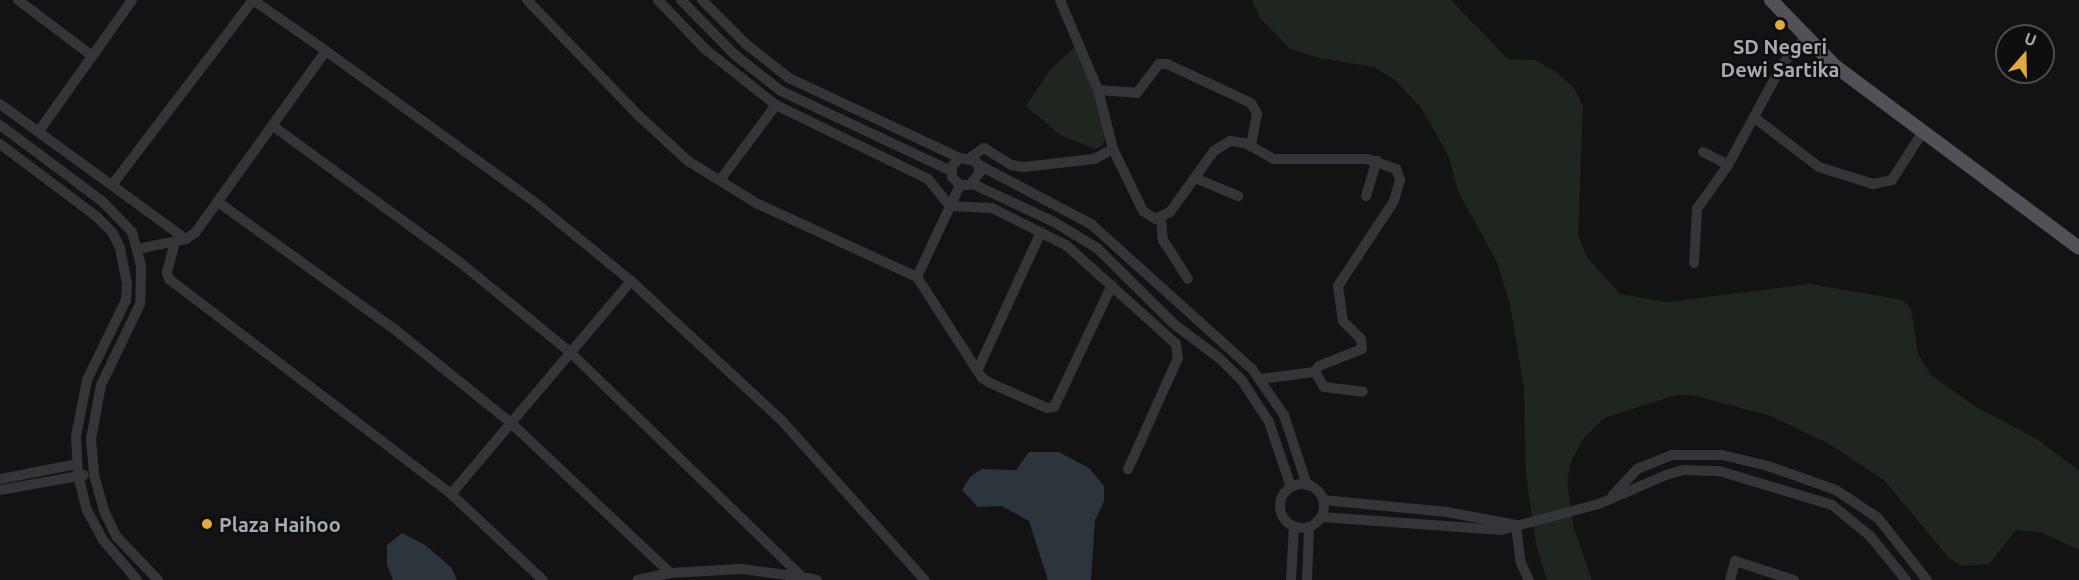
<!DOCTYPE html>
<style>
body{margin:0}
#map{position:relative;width:2079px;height:580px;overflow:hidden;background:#131314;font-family:Ubuntu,sans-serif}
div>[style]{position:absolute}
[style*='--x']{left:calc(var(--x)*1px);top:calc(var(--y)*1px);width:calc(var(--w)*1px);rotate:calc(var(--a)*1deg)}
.green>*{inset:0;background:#1f2620}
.water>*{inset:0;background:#2d353c}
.minor>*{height:10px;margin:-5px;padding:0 5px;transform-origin:5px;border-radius:5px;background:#343539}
.minor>.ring{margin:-5px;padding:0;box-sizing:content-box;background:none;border:10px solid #343539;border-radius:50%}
.major>*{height:14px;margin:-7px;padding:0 7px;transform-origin:7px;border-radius:7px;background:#505257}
.dots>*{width:16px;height:16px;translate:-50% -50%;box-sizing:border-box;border:3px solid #0e0e0f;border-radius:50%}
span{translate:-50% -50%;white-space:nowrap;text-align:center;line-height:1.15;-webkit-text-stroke:4.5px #0e0e0f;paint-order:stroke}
.poi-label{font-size:20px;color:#a5aab3;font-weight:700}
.left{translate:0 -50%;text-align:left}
.north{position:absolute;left:1995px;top:24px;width:60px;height:60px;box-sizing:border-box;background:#0e0e0f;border:2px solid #4a4c51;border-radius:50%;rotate:20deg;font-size:16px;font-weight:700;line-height:24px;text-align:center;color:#a5aab3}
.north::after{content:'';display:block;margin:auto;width:21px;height:27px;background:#e2a93d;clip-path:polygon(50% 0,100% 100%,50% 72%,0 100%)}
</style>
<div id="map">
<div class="green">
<div style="clip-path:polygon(1252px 0,1451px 0,1508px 59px,1535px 60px,1555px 71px,1574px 88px,1583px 106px,1578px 235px,1587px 257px,1620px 294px,1667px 302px,1810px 284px,1903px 300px,1911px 309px,1918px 354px,1931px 375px,1976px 407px,2037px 439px,2079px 471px,2079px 550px,2040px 532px,2016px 530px,1989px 564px,1962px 566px,1950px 559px,1884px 480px,1831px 445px,1771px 416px,1692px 395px,1676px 395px,1604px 418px,1583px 439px,1571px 462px,1567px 481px,1574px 529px,1592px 580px,1547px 580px,1536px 544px,1526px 475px,1524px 389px,1510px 304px,1497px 262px,1458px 191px,1449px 157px,1420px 106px,1395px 80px,1374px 67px,1319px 58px,1289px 48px,1260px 18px)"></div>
<div style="clip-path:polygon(1076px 46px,1101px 107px,1106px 135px,1102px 146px,1095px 149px,1060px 135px,1026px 106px,1051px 69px)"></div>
</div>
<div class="water">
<div style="clip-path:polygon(1029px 452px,1059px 452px,1089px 468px,1104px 486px,1104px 501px,1095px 520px,1091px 580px,1048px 580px,1029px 521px,1002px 506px,978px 507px,962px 490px,970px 477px,982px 469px,1016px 470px)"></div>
<div style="clip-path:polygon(402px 533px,425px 545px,451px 567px,457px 580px,393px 580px,387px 565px,387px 545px)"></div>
</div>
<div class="minor">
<div style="--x:18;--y:0;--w:91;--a:37"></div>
<div style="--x:253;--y:0;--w:89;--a:34.9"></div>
<div style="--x:527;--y:0;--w:160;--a:46"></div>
<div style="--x:638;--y:115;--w:68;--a:42.6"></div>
<div style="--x:688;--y:161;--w:82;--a:31.6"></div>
<div style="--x:758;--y:204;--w:175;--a:24.7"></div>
<div style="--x:917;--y:277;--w:120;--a:57.2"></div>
<div style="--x:982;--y:378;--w:9;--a:32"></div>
<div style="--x:990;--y:383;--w:62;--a:23.7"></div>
<div style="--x:1047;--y:408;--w:7;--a:-8"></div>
<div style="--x:1054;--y:407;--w:135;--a:-64.6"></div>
<div style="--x:658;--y:0;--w:68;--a:46.2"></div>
<div style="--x:705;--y:49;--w:90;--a:38.3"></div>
<div style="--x:776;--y:105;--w:94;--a:126.7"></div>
<div style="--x:681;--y:0;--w:77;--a:45.5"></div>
<div style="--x:735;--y:55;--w:58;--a:38"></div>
<div style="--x:781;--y:91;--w:188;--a:25.2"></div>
<div style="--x:702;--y:0;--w:62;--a:45"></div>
<div style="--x:746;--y:44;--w:55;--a:38.3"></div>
<div style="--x:789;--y:78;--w:189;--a:25.1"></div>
<div style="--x:960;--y:158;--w:16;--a:11"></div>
<div style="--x:976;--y:161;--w:12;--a:70"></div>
<div style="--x:980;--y:172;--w:16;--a:128"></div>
<div style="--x:970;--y:185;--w:10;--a:180"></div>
<div style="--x:960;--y:185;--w:11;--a:-135"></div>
<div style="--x:952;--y:177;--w:11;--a:-90"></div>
<div style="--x:952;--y:166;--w:11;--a:-45"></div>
<div style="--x:1098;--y:90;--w:39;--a:4"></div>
<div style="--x:1137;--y:93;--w:36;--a:-53"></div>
<div style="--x:1159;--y:64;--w:8;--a:0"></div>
<div style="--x:1167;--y:64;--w:93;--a:24.9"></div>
<div style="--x:1251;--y:103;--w:13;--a:61"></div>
<div style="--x:1257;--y:114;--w:33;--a:101"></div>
<div style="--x:0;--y:104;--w:230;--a:36"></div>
<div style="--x:776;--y:105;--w:169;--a:26"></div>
<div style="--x:928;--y:179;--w:35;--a:51"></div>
<div style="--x:950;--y:206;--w:42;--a:2.7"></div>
<div style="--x:992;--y:208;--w:83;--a:26.6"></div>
<div style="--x:1066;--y:245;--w:148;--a:42"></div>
<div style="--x:1176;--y:344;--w:14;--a:82"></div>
<div style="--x:1178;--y:358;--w:122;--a:114.2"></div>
<div style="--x:1755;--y:118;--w:81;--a:37.4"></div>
<div style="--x:1819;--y:167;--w:57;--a:17.5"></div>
<div style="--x:1873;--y:184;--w:19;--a:-12"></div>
<div style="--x:1892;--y:180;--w:56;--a:-57.4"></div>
<div style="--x:0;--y:125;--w:127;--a:36.7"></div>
<div style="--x:102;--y:201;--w:43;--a:45.9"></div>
<div style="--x:132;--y:232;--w:34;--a:75"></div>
<div style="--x:141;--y:265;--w:39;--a:91"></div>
<div style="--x:140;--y:304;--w:90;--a:115.7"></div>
<div style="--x:101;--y:385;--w:55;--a:100.5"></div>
<div style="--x:91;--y:439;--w:36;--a:85"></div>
<div style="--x:94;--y:475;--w:37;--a:74"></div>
<div style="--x:104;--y:511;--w:28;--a:64"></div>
<div style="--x:116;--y:536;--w:61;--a:46.3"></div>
<div style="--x:273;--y:126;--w:234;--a:36.1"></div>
<div style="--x:462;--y:264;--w:141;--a:39.2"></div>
<div style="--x:571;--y:353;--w:322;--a:44.1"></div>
<div style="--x:802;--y:577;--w:62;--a:-172.5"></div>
<div style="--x:741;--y:569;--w:71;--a:176.8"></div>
<div style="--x:670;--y:573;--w:33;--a:168"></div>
<div style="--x:39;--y:131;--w:161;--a:-54.6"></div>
<div style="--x:0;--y:144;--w:120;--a:36.9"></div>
<div style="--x:96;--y:216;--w:23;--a:45"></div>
<div style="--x:112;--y:232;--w:18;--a:63"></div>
<div style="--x:120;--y:248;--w:36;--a:79"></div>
<div style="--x:127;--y:283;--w:17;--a:93"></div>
<div style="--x:126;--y:300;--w:89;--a:116"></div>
<div style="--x:87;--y:380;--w:57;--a:101.1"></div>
<div style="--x:76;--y:436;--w:39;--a:87"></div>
<div style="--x:78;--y:475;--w:36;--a:76"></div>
<div style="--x:87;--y:510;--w:34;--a:62"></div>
<div style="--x:103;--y:540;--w:52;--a:49.6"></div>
<div style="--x:1113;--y:149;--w:69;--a:64.2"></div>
<div style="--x:1143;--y:211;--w:15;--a:32"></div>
<div style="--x:1156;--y:219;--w:16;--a:-27"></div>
<div style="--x:1170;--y:212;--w:75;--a:-54.2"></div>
<div style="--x:1214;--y:151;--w:19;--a:-32"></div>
<div style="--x:1230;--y:141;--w:15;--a:8"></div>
<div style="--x:1245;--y:143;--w:33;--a:29"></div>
<div style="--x:1274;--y:159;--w:93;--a:0"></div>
<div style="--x:1367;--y:159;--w:31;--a:19"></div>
<div style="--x:1396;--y:169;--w:12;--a:70"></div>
<div style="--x:1400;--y:180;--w:22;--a:106"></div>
<div style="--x:1394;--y:201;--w:102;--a:123.4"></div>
<div style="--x:1338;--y:286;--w:35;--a:82"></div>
<div style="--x:1343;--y:321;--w:25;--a:45"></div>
<div style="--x:1361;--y:339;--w:10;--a:84"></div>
<div style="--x:1362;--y:349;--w:46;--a:158.4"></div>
<div style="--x:1319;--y:366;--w:7;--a:124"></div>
<div style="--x:1315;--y:372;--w:17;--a:59"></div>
<div style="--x:1324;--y:387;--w:39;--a:7"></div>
<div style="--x:1703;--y:152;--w:28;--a:27"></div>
<div style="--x:971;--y:157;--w:16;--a:-35"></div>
<div style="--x:984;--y:148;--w:32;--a:32"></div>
<div style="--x:1011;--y:165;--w:13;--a:9"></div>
<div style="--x:1024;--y:167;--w:70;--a:-6.5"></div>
<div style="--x:1094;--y:159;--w:21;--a:-28"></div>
<div style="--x:1113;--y:149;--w:61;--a:-104.3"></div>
<div style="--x:1098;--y:90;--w:98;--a:-112.9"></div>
<div style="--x:979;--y:165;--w:127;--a:27.8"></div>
<div style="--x:1091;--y:224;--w:217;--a:42"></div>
<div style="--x:1252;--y:369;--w:56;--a:55.2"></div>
<div style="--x:1284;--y:415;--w:74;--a:71.8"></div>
<div style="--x:1195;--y:178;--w:47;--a:22.7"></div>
<div style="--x:973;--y:184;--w:89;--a:25.1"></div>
<div style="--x:1054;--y:222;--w:50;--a:31.2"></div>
<div style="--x:1097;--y:248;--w:108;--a:44.6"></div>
<div style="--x:1174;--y:324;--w:56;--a:37.1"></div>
<div style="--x:1219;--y:358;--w:30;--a:44"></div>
<div style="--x:1241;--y:379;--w:51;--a:56.9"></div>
<div style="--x:1269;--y:422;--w:69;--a:71.3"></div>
<div style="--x:112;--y:185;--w:233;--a:-52.7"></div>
<div style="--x:1366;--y:196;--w:37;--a:-73"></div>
<div style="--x:218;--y:202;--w:216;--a:35.8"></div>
<div style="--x:393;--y:328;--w:151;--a:38.8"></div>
<div style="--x:511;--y:423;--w:186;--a:-49.8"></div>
<div style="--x:1161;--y:219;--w:21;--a:85"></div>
<div style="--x:1163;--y:240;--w:46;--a:57.3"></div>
<div style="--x:175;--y:242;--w:31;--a:105"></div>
<div style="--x:167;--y:272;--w:7;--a:74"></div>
<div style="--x:169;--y:279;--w:355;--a:37.3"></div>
<div style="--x:451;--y:494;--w:126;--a:43.1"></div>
<div style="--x:137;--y:249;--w:50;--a:-11.5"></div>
<div style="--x:186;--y:239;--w:11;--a:-34"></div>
<div style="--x:195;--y:233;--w:224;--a:-54.3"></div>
<div style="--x:326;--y:51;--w:254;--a:35.9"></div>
<div style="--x:532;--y:200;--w:128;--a:39.3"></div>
<div style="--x:631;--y:281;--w:207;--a:42.8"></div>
<div style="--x:783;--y:422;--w:212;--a:48.1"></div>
<div style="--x:1694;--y:263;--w:54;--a:-86.8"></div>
<div style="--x:1697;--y:209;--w:54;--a:-54.8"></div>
<div style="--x:1728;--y:165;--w:114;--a:-61.6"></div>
<div style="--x:1782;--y:65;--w:35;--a:-50"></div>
<div style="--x:917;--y:277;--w:102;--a:-64.9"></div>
<div style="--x:978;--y:369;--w:151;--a:-65.3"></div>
<div style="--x:1260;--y:379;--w:55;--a:-7.3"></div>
<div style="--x:0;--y:479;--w:78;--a:-11"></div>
<div class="ring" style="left:1280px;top:484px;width:34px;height:34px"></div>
<div style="--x:0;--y:490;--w:85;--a:-10.1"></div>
<div style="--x:451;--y:494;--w:93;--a:-49.8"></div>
<div style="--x:511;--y:423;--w:219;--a:43.3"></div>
<div style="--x:1613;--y:495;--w:35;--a:-47"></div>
<div style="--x:1637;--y:469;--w:38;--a:-22"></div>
<div style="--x:1672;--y:455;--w:50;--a:0"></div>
<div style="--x:1722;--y:455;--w:47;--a:13.4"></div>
<div style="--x:1768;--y:466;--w:72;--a:19.4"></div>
<div style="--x:1836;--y:490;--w:50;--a:33.7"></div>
<div style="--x:1878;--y:518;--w:79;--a:51.7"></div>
<div style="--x:1323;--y:500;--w:125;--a:5.5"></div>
<div style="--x:1447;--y:512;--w:70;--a:10.7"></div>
<div style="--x:1322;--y:517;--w:179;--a:4.2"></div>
<div style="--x:1501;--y:530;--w:101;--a:-14.9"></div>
<div style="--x:1599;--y:504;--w:73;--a:-23.4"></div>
<div style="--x:1666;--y:475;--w:19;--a:-16"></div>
<div style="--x:1684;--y:470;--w:35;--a:2"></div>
<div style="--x:1719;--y:471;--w:118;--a:16.7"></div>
<div style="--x:1832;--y:505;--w:49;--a:39.2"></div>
<div style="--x:1870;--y:536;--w:57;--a:50.7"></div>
<div style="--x:1516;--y:525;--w:38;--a:83"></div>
<div style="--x:1521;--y:563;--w:19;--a:65"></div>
<div style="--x:801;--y:580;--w:3;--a:-72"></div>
<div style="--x:802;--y:577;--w:15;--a:11"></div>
<div style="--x:1291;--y:580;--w:54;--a:-86.8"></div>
<div style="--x:1307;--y:580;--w:53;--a:-87.8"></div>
<div style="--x:1730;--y:580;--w:20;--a:-75"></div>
<div style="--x:1735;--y:561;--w:62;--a:17.9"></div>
</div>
<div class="major">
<div style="--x:1771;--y:0;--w:92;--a:45.9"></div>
<div style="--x:1835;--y:66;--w:304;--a:36.7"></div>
</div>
<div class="dots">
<div style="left:1780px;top:25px;background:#e2a93d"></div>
<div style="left:207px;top:524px;background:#e2a93d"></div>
</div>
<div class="poi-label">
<span style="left:1780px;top:58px">SD Negeri<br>Dewi Sartika</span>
<span class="left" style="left:219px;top:524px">Plaza Haihoo</span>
</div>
<div class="north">U</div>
</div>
